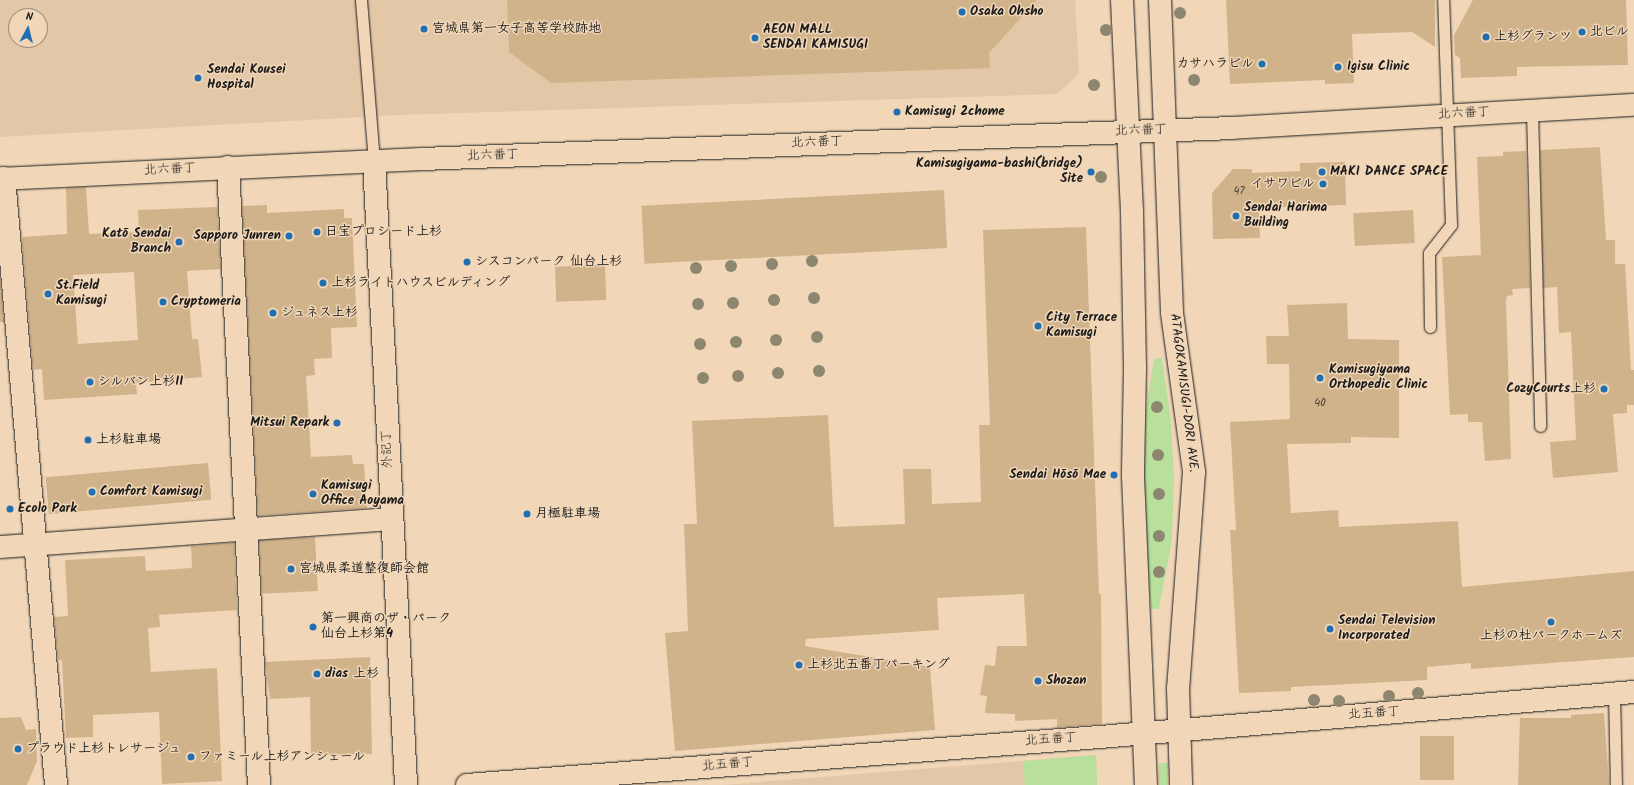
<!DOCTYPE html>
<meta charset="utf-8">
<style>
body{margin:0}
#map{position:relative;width:1634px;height:785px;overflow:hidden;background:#f1d7b8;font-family:Kalam,"Klee One",sans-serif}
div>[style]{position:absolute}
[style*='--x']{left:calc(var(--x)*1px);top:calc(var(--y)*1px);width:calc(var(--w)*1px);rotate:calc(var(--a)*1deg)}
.built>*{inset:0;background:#e3c8a7}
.green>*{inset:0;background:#b8df9b;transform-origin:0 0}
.building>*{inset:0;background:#d1b38b;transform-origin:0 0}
.roads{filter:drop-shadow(0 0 1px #1c1c1c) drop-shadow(0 0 1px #1c1c1c)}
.service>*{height:11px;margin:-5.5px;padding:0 5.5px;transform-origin:5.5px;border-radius:5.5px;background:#f1d7b8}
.minor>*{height:22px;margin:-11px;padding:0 11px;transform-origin:11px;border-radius:11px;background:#f1d7b8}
.tertiary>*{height:22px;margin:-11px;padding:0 11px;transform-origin:11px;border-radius:11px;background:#f1d7b8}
.trees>*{width:12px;height:12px;margin:-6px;border-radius:50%;background:#8d8670}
.dots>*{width:11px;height:11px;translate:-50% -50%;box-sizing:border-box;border:2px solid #f1d7b8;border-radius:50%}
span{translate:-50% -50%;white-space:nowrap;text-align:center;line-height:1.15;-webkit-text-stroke:3px #f1d7b8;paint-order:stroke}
.number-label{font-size:11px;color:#494238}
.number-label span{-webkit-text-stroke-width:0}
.poi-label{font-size:13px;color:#1c1c1c;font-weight:700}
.left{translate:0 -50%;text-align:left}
.right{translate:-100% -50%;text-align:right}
.street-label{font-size:13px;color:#1c1c1c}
.north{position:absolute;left:8px;top:8px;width:40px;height:40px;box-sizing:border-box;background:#f1d7b8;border:1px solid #9c8c7a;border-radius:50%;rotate:7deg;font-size:11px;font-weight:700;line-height:16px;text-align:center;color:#1c1c1c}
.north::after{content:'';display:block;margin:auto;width:14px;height:18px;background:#1f6fb2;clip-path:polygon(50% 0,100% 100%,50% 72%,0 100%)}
</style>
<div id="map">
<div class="built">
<div style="clip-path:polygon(evenodd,0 0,1075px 0,1079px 74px,1057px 94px,398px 115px,0 137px,0 0,16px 16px,40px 16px,40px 40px,16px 40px,16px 16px)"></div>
<div style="clip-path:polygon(1096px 755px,1097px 785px,723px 785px)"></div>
</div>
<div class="green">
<div style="clip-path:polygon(1162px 358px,1171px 421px,1174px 481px,1172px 540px,1159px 609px,1151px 609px,1142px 476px,1144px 421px,1154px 359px)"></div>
<div style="clip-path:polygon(1096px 755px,1097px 785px,1025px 785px,1023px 761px)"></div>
<div style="left:1159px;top:763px;width:9px;height:22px"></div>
</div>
<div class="building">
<div style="clip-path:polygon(507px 0,1037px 0,989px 53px,990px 68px,551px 83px,509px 52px)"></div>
<div style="clip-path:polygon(1226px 0,1435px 0,1435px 47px,1412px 32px,1352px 34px,1354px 83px,1325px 84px,1325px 80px,1230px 84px)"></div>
<div style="clip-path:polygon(1473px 0,1626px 0,1628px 65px,1517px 67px,1517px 76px,1461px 78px,1460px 58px,1455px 55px,1454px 35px)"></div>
<div style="clip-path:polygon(1600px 147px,1606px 240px,1615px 240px,1615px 264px,1625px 264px,1631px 370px,1634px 370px,1634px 405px,1627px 405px,1627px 413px,1613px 414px,1618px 472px,1553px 478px,1550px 442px,1576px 440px,1571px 332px,1559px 333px,1557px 287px,1543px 288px,1540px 150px)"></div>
<div style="clip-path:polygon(1526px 151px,1530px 288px,1512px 289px,1513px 295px,1507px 296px,1506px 301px,1511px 459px,1485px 461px,1482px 422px,1468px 422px,1468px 414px,1450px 415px,1442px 257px,1481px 255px,1477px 157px,1503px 156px,1503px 152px)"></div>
<div style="clip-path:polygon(1345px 162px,1346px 205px,1259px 208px,1260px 238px,1213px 239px,1212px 193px,1233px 169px,1252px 169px,1252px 173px,1300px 171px,1300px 163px)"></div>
<div style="clip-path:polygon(evenodd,86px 187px,89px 234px,139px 232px,138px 210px,217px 207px,221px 269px,187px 271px,192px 339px,198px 339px,202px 377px,136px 383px,137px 394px,44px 400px,42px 369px,33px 370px,22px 237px,67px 234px,66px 188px,86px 187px,134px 272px,138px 340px,78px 344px,73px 275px,134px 272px)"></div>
<div style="left:944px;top:190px;width:58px;height:303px;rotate:87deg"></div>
<div style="clip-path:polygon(267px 205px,267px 213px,344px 209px,344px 218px,352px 218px,357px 327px,331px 328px,332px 358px,314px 359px,315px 375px,306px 376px,311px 457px,352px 455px,353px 464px,364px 464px,367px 508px,258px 516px,242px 206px)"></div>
<div style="left:1413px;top:210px;width:33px;height:60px;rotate:87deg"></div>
<div style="clip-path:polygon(1086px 227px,1099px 594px,1101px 594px,1102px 724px,1057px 728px,1057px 719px,1015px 721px,1015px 714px,985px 713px,987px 696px,980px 695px,985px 665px,995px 666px,997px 646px,1027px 646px,1024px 594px,937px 598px,939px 630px,806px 639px,805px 646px,930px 667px,935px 730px,675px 751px,665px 633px,688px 631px,684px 524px,697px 524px,692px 421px,828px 415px,834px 527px,905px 524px,903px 469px,931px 469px,932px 504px,981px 502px,979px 425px,990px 425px,983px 230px)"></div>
<div style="left:605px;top:265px;width:35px;height:50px;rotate:88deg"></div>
<div style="clip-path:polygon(0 278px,4px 322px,0 322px)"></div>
<div style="clip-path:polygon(1347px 303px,1348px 339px,1399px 340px,1399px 438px,1351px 437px,1351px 443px,1287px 444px,1291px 513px,1338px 510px,1339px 527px,1458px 521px,1462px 587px,1634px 571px,1634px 657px,1471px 669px,1471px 663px,1427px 667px,1427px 680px,1291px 687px,1291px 691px,1239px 693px,1230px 530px,1236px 530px,1230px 422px,1290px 419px,1289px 364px,1267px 364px,1266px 336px,1289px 336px,1287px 305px)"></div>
<div style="left:208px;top:463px;width:37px;height:163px;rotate:85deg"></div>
<div style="left:315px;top:537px;width:54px;height:56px;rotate:87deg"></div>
<div style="clip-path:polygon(229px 543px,234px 543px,237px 610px,159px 615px,160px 627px,148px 628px,151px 672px,217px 668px,222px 781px,162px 784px,159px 712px,93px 715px,93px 737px,66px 738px,62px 660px,58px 660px,54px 617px,68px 616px,65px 560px,145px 556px,146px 571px,192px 568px,191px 546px)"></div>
<div style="clip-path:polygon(370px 657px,372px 754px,311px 755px,310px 697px,270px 699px,265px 662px)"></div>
<div style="clip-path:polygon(1604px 713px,1609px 785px,1518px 785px,1520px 718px,1571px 718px,1571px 715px)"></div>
<div style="clip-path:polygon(21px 717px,26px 730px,36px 729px,37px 761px,27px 785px,0 785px,0 718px)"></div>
<div style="left:1454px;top:736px;width:44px;height:34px;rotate:90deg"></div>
</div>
<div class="roads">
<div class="service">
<div style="--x:361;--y:0;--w:162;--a:85.4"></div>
<div style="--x:1532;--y:111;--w:315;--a:88.5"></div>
<div style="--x:1430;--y:327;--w:74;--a:-90.8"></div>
<div style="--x:1429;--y:253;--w:36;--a:-52"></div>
<div style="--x:1451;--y:225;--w:225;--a:-92"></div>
<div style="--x:1614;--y:693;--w:92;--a:88.8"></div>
</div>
<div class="minor">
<div style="--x:228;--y:167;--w:619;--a:87.13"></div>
<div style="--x:4;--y:178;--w:609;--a:85.1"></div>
<div style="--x:0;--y:547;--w:392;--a:-4.1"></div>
<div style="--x:467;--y:785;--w:647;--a:-4.34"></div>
<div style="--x:1112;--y:736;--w:524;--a:-4.82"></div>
</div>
<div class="tertiary">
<div style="--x:1122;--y:0;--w:212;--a:87.3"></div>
<div style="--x:1132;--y:212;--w:156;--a:88.9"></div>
<div style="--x:1135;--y:368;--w:108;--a:91.1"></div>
<div style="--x:1133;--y:476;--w:309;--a:87.6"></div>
<div style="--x:1160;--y:0;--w:313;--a:87.8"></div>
<div style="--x:1172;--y:313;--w:161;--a:82.1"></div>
<div style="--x:1194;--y:472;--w:217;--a:94.2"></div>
<div style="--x:1178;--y:688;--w:97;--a:88.2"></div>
<div style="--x:374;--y:161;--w:625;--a:87.06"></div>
<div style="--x:0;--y:179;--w:422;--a:-2.7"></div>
<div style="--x:422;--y:159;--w:810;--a:-2.19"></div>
<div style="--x:1231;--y:128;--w:404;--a:-3.3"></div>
</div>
</div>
<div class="trees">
<div style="left:1180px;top:13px"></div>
<div style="left:1106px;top:30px"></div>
<div style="left:1194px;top:80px"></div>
<div style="left:1094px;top:85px"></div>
<div style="left:1101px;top:177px"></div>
<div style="left:812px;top:261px"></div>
<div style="left:772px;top:264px"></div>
<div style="left:731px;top:266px"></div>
<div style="left:696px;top:268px"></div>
<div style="left:814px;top:298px"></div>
<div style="left:774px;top:300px"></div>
<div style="left:733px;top:303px"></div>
<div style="left:698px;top:304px"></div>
<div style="left:817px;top:337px"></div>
<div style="left:776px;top:340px"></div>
<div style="left:736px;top:342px"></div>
<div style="left:700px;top:344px"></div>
<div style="left:819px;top:371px"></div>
<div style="left:778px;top:373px"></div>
<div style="left:738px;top:376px"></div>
<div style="left:703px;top:378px"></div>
<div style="left:1157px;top:407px"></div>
<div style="left:1158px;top:455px"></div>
<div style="left:1159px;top:494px"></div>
<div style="left:1159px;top:536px"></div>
<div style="left:1159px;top:572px"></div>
<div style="left:1418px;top:693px"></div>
<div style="left:1389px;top:696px"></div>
<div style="left:1314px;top:700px"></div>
<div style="left:1339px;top:701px"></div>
</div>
<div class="dots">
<div style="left:962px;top:12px;background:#1f6fb2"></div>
<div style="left:424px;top:29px;background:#1f6fb2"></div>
<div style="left:1582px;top:32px;background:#1f6fb2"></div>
<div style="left:1486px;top:37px;background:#1f6fb2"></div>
<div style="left:755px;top:38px;background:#1f6fb2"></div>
<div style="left:1262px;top:64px;background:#1f6fb2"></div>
<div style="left:1338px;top:67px;background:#1f6fb2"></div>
<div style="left:198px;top:78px;background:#1f6fb2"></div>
<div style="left:897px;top:112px;background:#1f6fb2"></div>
<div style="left:1091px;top:172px;background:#1f6fb2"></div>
<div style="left:1322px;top:172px;background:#1f6fb2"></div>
<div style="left:1323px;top:184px;background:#1f6fb2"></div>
<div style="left:1236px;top:216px;background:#1f6fb2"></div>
<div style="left:317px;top:232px;background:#1f6fb2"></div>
<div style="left:289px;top:236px;background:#1f6fb2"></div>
<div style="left:179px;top:242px;background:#1f6fb2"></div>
<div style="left:467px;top:262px;background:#1f6fb2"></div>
<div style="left:323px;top:283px;background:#1f6fb2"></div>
<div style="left:48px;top:294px;background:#1f6fb2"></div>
<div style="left:163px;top:302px;background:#1f6fb2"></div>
<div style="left:273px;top:313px;background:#1f6fb2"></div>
<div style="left:1038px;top:326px;background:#1f6fb2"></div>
<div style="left:1320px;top:378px;background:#1f6fb2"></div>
<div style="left:90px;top:382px;background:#1f6fb2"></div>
<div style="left:1604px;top:389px;background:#1f6fb2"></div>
<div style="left:337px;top:423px;background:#1f6fb2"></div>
<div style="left:88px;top:440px;background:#1f6fb2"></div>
<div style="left:1114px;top:475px;background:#1f6fb2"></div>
<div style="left:92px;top:492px;background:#1f6fb2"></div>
<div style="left:313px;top:494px;background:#1f6fb2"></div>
<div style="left:10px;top:509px;background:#1f6fb2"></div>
<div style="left:527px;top:514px;background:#1f6fb2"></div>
<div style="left:291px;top:569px;background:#1f6fb2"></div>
<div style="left:1551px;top:622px;background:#1f6fb2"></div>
<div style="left:313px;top:627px;background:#1f6fb2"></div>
<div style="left:1330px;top:629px;background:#1f6fb2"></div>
<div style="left:799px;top:665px;background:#1f6fb2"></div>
<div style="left:317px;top:674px;background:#1f6fb2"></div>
<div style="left:1038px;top:681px;background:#1f6fb2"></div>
<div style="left:18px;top:749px;background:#1f6fb2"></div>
<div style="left:191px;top:757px;background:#1f6fb2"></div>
</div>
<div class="number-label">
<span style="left:1239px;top:191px">47</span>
<span style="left:1320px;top:403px">40</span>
</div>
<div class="poi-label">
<span class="left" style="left:970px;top:12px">Osaka Ohsho</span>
<span class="left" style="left:432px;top:29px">宮城県第一女子高等学校跡地</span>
<span class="left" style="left:763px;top:38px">AEON MALL<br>SENDAI KAMISUGI</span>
<span class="left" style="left:1590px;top:32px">北ビル</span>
<span class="left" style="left:1494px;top:37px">上杉グランツ</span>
<span class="right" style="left:1254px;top:64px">カサハラビル</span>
<span class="left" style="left:1347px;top:67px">Igisu Clinic</span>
<span class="left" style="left:207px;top:78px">Sendai Kousei<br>Hospital</span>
<span class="left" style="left:905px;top:112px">Kamisugi 2chome</span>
<span class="right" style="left:1083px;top:172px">Kamisugiyama-bashi(bridge)<br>Site</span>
<span class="left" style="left:1330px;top:172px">MAKI DANCE SPACE</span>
<span class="right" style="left:1315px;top:184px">イサワビル</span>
<span class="left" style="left:1244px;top:216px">Sendai Harima<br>Building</span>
<span class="left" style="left:325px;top:232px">日宝プロシード上杉</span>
<span class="right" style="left:171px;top:242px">Katō Sendai<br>Branch</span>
<span class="right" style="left:281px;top:236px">Sapporo Junren</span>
<span class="left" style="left:475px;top:262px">シスコンパーク 仙台上杉</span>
<span class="left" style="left:331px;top:283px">上杉ライトハウスビルディング</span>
<span class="left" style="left:56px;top:294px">St.Field<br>Kamisugi</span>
<span class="left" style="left:171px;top:302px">Cryptomeria</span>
<span class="left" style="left:281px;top:313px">ジュネス上杉</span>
<span class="left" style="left:1046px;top:326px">City Terrace<br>Kamisugi</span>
<span class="left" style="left:1329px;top:378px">Kamisugiyama<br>Orthopedic Clinic</span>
<span class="left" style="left:98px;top:382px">シルバン上杉II</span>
<span class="right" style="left:1596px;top:389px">CozyCourts上杉</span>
<span class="right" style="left:329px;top:423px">Mitsui Repark</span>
<span class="left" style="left:96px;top:440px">上杉駐車場</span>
<span class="right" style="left:1106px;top:475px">Sendai Hōsō Mae</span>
<span class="left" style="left:321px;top:494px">Kamisugi<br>Office Aoyama</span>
<span class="left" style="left:100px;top:492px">Comfort Kamisugi</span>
<span class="left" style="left:18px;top:509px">Ecolo Park</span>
<span class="left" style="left:535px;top:514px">月極駐車場</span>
<span class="left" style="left:299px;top:569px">宮城県柔道整復師会館</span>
<span class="left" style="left:321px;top:627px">第一興商のザ・パーク<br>仙台上杉第4</span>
<span class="left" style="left:1338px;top:629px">Sendai Television<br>Incorporated</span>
<span style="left:1551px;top:636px">上杉の杜パークホームズ</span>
<span class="left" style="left:807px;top:665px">上杉北五番丁パーキング</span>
<span class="left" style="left:325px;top:674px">dias 上杉</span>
<span class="left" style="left:1046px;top:681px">Shozan</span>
<span class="left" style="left:26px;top:749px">プラウド上杉トレサージュ</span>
<span class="left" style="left:199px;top:757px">ファミール上杉アンシェール</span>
</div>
<div class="street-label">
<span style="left:1464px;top:114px;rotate:-3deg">北六番丁</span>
<span style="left:1141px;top:131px;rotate:-2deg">北六番丁</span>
<span style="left:817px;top:143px;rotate:-2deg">北六番丁</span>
<span style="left:493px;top:156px;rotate:-2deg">北六番丁</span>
<span style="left:170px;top:170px;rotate:-3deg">北六番丁</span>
<span style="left:1183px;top:393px;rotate:83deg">ATAGOKAMISUGI-DORI AVE.</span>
<span style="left:388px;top:449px;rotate:-93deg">外記丁</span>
<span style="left:1374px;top:714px;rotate:-4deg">北五番丁</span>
<span style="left:1051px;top:740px;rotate:-4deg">北五番丁</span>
<span style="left:728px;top:765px;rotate:-5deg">北五番丁</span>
</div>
<div class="north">N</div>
</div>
